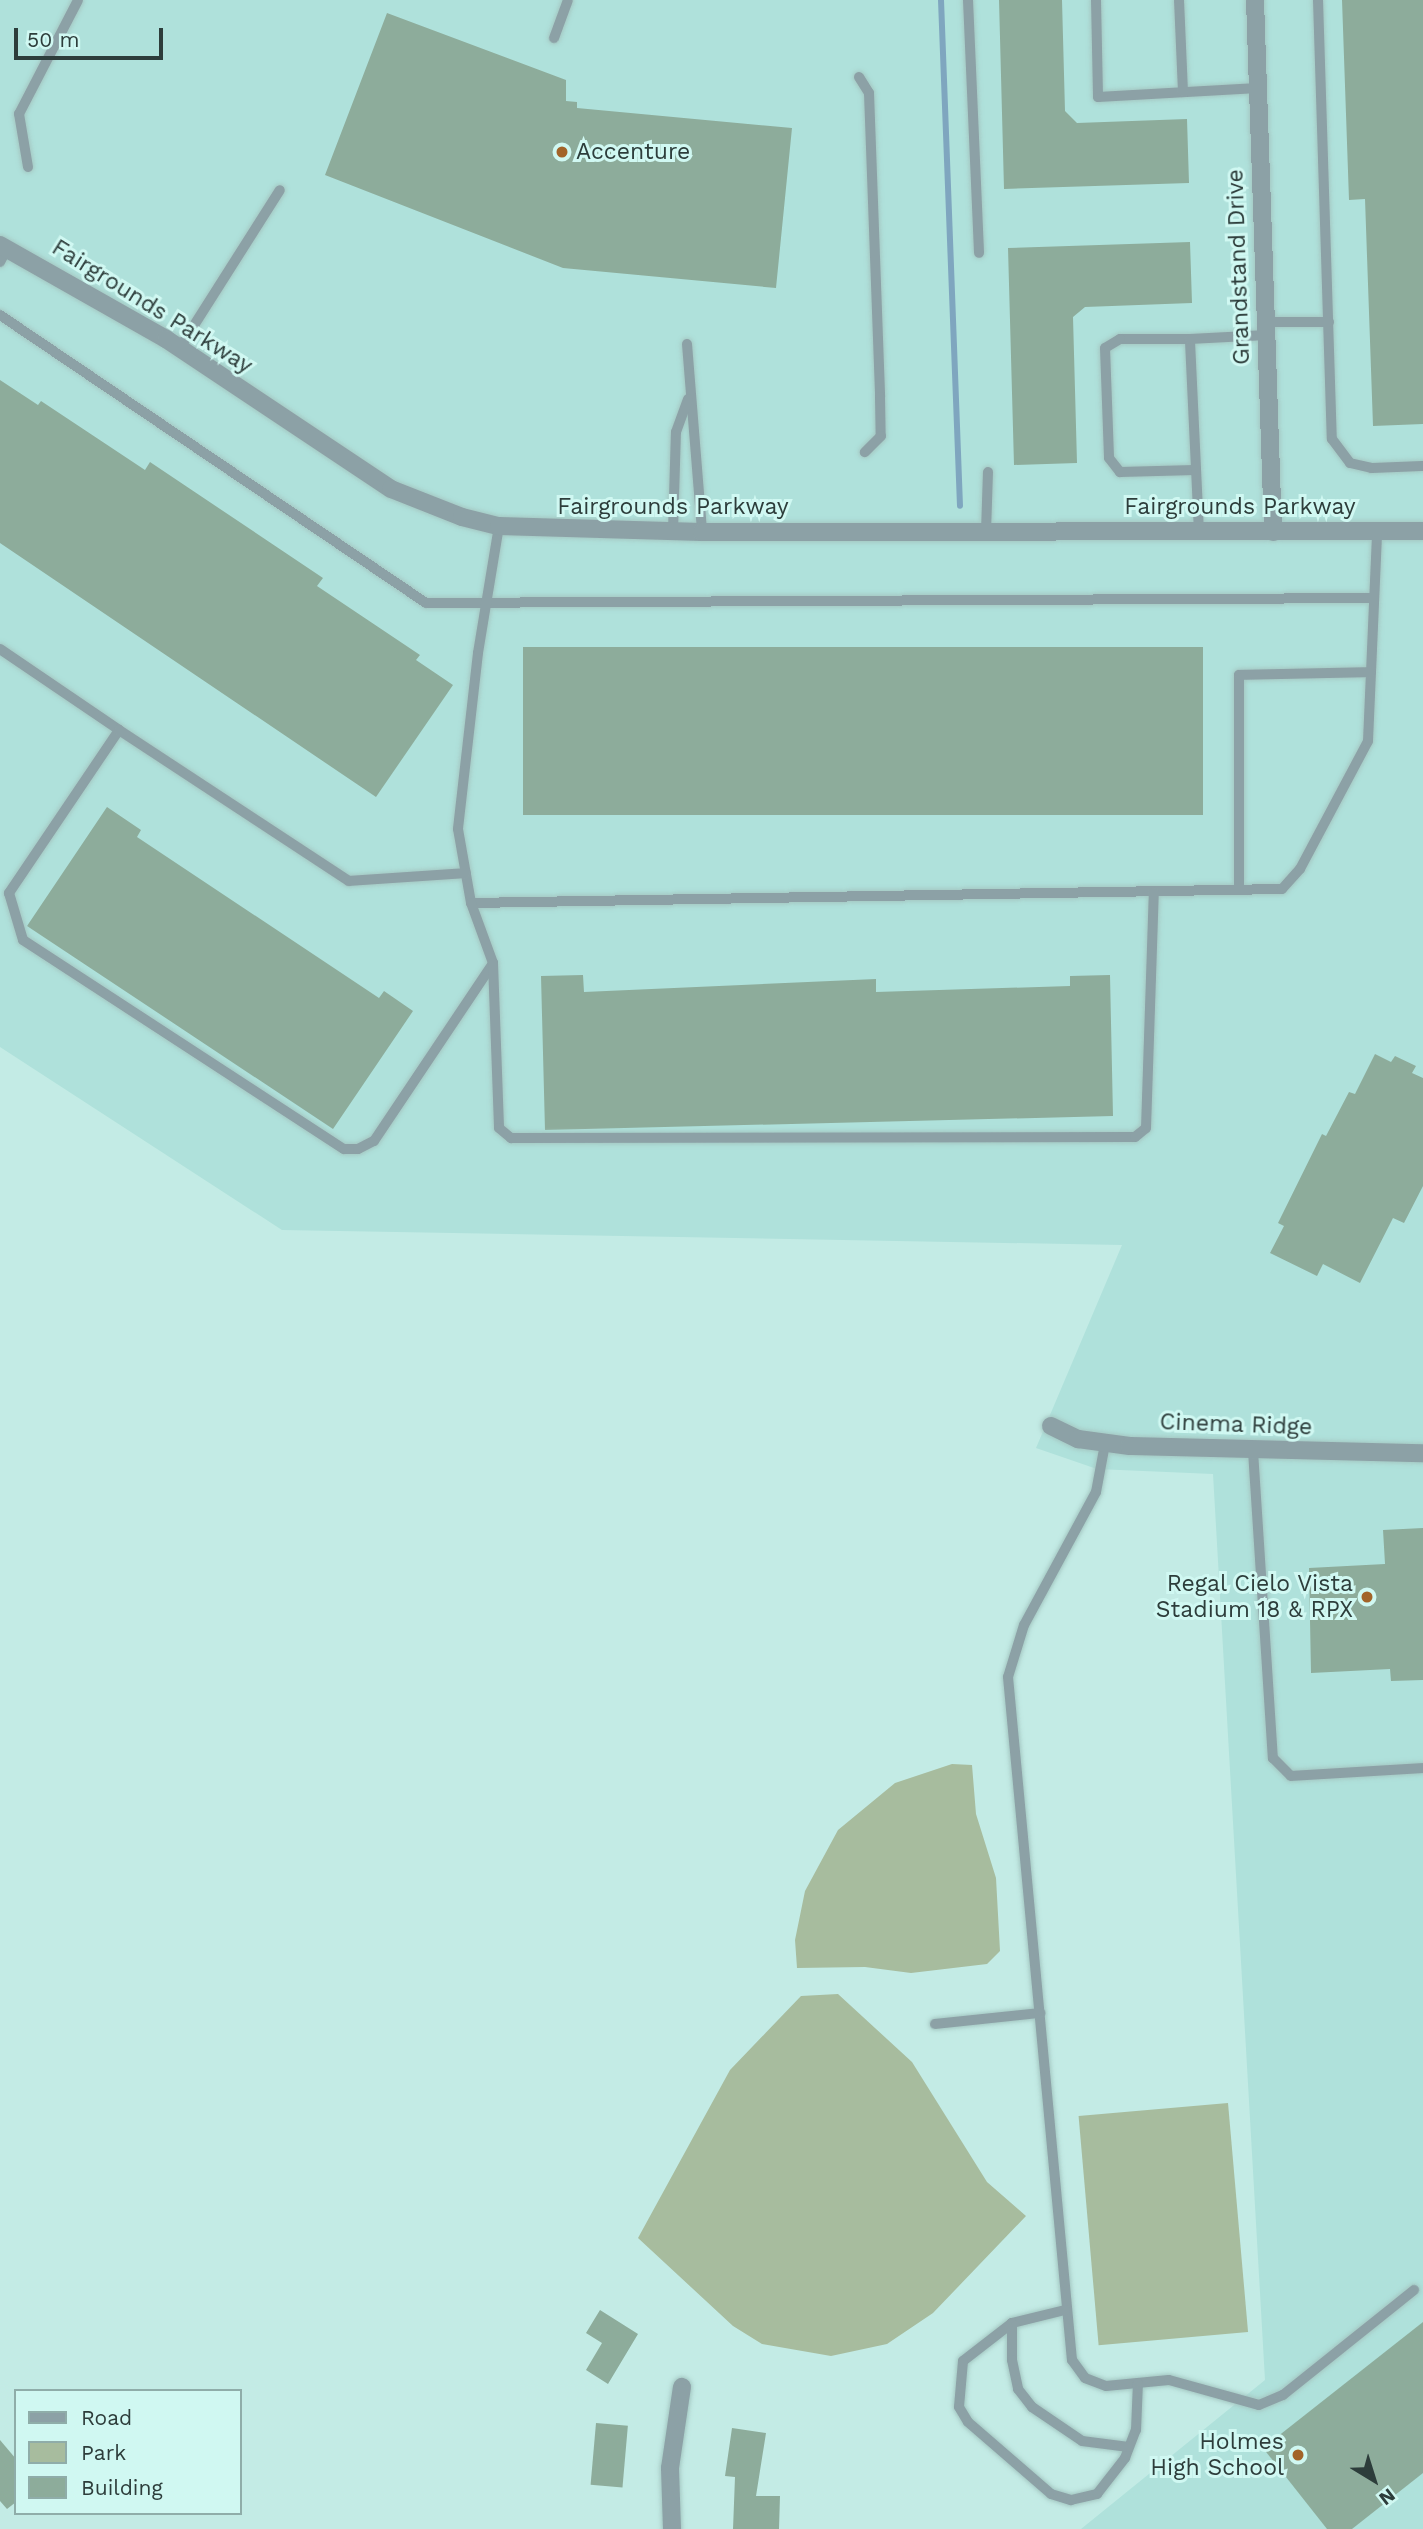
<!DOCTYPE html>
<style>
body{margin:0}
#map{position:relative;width:1423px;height:2529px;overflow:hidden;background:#c3ebe5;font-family:"Work Sans",sans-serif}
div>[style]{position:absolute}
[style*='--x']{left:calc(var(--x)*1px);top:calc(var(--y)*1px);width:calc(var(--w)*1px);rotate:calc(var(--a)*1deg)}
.built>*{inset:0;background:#afe1db}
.green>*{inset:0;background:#a7bc9e;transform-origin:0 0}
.stream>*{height:6px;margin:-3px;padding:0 3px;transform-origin:3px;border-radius:3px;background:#7fa6bf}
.building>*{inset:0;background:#8dac9b;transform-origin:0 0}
.roads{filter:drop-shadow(0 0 2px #a5c8c3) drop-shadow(0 0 2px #a5c8c3)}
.service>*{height:10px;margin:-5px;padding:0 5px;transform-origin:5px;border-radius:5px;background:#8ca1a6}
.minor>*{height:18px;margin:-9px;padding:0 9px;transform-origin:9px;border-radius:9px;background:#8ca1a6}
.dots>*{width:19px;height:19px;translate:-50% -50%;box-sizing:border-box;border:4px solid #d0f8f2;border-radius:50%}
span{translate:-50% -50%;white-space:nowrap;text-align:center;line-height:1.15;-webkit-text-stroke:6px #d0f8f2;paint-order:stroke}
.poi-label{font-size:23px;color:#2d3d3b}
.left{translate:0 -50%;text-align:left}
.right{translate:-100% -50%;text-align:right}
.street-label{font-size:23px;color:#2d3d3b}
.legend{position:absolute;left:14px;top:2389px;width:228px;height:126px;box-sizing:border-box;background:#d0f8f2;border:2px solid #8fada9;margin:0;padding:9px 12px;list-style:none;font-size:21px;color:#2d3d3b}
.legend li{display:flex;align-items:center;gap:14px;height:35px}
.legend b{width:35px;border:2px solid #8fada9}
.north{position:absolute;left:1339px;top:2445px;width:70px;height:70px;-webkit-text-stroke:5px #d0f8f2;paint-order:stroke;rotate:142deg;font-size:19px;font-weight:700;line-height:28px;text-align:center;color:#2d3d3b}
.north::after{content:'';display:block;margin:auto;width:24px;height:32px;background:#2d3d3b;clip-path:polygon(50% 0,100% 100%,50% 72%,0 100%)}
.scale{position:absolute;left:14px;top:28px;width:149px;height:32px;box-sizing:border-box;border:4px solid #2d3d3b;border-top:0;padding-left:9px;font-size:21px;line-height:24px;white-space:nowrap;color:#2d3d3b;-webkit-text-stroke:5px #d0f8f2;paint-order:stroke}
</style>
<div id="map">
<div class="built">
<div style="clip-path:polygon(0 0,1423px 0,1423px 2529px,1081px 2529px,1265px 2380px,1213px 1474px,1097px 1469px,1036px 1448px,1122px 1245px,282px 1230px,0 1047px)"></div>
</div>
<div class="green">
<div style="clip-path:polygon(952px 1764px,972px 1765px,976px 1814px,996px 1878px,1000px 1951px,987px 1964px,911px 1973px,865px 1967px,797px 1968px,795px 1940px,805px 1891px,838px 1830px,895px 1783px)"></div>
<div style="clip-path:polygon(838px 1994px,912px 2062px,987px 2182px,1026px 2216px,933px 2313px,887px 2344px,831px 2356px,762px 2344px,733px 2326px,638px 2238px,730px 2070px,801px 1996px)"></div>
<div style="left:1228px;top:2103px;width:230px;height:150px;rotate:85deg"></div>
</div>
<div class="stream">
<div style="--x:941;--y:0;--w:506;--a:87.85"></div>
</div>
<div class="building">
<div style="clip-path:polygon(999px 0,1062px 0,1065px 111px,1077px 123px,1187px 119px,1189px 183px,1004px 189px)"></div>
<div style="clip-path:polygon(1342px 0,1423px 0,1423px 424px,1373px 426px,1365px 199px,1349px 200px)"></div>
<div style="clip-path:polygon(387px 13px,566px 80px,566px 101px,577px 102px,577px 108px,792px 128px,776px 288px,563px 268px,325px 175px)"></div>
<div style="clip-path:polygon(1190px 242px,1192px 303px,1085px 307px,1073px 317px,1077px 463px,1014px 465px,1008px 248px)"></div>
<div style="clip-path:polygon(0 380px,38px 405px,41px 401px,145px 470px,150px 462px,323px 578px,317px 586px,420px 655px,416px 660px,453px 685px,376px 797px,0 543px)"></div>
<div style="left:523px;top:647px;width:680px;height:168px"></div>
<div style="clip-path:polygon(107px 807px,141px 830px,137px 837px,379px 998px,384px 991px,413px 1011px,333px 1129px,27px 926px)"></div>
<div style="clip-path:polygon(583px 975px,584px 992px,876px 979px,876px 992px,1070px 986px,1070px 976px,1110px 975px,1113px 1116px,545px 1130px,541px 976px)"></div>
<div style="clip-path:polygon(1375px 1054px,1391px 1062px,1395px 1056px,1416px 1066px,1412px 1073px,1423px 1078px,1423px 1186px,1404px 1223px,1393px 1218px,1360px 1283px,1323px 1264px,1317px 1276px,1270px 1253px,1284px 1226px,1278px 1223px,1322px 1134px,1326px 1136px,1349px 1092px,1355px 1094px)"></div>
<div style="clip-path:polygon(1423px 1528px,1423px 1680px,1391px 1681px,1390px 1669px,1311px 1673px,1309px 1568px,1385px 1564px,1383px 1530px)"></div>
<div style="clip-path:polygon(600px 2310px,638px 2334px,608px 2384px,586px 2370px,602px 2343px,586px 2333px)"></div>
<div style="clip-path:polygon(1423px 2322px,1423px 2473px,1352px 2529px,1327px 2529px,1263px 2448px)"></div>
<div style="left:596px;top:2423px;width:32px;height:62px;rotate:5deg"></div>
<div style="clip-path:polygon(732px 2428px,766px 2433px,756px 2496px,780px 2496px,779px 2529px,733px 2529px,735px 2477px,725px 2476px)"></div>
<div style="clip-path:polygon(0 2440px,16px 2459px,16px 2502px,7px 2509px,0 2501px)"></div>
</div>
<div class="roads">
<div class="service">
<div style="--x:968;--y:0;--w:253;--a:87.5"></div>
<div style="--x:1096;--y:0;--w:97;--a:88.8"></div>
<div style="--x:1098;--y:97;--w:160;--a:-3.2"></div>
<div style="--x:1179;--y:0;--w:92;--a:87.5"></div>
<div style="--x:1318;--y:0;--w:439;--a:88.2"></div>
<div style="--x:1332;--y:439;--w:30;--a:53"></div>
<div style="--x:1350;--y:463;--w:22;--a:13"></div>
<div style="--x:1371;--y:468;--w:52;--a:-2.2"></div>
<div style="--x:554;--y:38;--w:40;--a:-69.8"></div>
<div style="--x:859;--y:77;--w:19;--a:58"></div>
<div style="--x:869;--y:93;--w:304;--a:87.9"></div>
<div style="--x:880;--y:397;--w:39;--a:89"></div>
<div style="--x:881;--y:436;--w:23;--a:135"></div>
<div style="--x:28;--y:167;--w:54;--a:-99.6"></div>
<div style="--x:19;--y:114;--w:128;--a:-62.6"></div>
<div style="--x:0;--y:262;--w:15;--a:-62"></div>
<div style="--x:0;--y:315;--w:514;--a:34.06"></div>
<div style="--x:426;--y:603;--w:948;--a:-0.3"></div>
<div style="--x:1266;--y:322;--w:63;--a:0"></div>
<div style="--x:1190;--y:339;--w:70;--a:180"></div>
<div style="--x:1120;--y:339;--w:17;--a:149"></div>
<div style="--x:1105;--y:348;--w:110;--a:87.9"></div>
<div style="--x:1109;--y:458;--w:18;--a:52"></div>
<div style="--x:1120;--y:472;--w:75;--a:-1.5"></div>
<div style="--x:687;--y:344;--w:189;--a:85.4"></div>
<div style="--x:179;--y:349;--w:188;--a:-57.6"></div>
<div style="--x:499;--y:526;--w:129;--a:99.4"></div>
<div style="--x:478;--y:653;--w:177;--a:96.5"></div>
<div style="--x:458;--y:829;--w:75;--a:80"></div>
<div style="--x:471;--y:903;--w:811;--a:-0.99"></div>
<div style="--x:1282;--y:889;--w:27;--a:-48"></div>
<div style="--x:1300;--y:869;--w:145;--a:-62"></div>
<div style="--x:1368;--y:741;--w:210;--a:-87.5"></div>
<div style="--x:673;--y:531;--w:99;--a:-88.3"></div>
<div style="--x:676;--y:432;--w:35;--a:-70"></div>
<div style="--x:986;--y:532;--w:60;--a:-88.1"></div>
<div style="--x:1199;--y:532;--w:193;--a:-92.7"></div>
<div style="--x:1190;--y:339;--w:76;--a:-3"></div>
<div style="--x:0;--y:649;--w:144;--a:34.2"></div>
<div style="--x:119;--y:730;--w:197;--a:124"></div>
<div style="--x:9;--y:893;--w:49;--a:73.4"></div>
<div style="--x:23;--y:940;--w:383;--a:33.1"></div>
<div style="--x:344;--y:1149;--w:14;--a:0"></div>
<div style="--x:358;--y:1149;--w:18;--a:-27"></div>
<div style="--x:374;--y:1141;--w:214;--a:-56.2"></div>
<div style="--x:493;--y:963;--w:64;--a:-110.1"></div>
<div style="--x:119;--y:730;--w:275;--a:33.3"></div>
<div style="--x:349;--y:881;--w:117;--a:-3.9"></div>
<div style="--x:1239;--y:890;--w:215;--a:-90"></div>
<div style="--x:1239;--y:675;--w:132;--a:-1.3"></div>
<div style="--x:493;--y:963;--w:165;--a:87.9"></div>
<div style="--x:499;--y:1128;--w:16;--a:40"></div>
<div style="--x:511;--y:1138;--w:624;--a:-0.09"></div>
<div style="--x:1135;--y:1137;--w:14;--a:-39"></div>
<div style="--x:1146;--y:1128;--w:236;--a:-88.1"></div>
<div style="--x:1105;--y:1444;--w:49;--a:100.6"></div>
<div style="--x:1096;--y:1492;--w:151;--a:118.4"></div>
<div style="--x:1024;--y:1625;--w:54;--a:107.1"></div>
<div style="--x:1008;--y:1677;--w:686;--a:84.65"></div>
<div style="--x:1072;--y:2360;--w:22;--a:54"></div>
<div style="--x:1085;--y:2378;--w:22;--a:21"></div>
<div style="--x:1106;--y:2386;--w:63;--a:-5.4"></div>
<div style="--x:1169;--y:2380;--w:93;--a:15.5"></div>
<div style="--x:1259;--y:2405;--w:26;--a:-23"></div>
<div style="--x:1283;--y:2395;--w:168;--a:-38.7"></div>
<div style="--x:1253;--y:1451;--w:308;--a:86.3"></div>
<div style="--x:1273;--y:1758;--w:25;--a:45"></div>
<div style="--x:1291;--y:1776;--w:132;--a:-3.5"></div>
<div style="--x:935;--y:2024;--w:106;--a:-6"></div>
<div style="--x:1065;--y:2310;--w:55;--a:166.2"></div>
<div style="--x:1012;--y:2323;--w:62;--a:142.2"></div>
<div style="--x:963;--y:2361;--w:46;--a:95"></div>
<div style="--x:959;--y:2407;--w:17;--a:59"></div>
<div style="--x:968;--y:2422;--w:110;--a:40.9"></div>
<div style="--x:1051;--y:2494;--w:21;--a:17"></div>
<div style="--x:1071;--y:2500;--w:27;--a:-13"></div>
<div style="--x:1097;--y:2494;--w:46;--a:-52.1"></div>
<div style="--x:1125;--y:2458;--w:30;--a:-69"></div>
<div style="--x:1136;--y:2430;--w:47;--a:-87.6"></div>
<div style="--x:1012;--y:2323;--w:37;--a:90"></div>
<div style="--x:1012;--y:2360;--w:30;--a:78"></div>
<div style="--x:1018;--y:2389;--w:23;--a:52"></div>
<div style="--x:1032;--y:2407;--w:60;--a:34.2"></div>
<div style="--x:1082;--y:2441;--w:47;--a:7.3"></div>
</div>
<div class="minor">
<div style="--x:1255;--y:0;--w:532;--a:88.06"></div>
<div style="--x:0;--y:245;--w:191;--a:29.5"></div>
<div style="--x:166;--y:339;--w:270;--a:33.7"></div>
<div style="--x:391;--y:489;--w:76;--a:21.5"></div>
<div style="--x:462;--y:517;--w:38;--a:14"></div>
<div style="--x:499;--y:526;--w:203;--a:1.7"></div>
<div style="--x:702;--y:532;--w:721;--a:-0.08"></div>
<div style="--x:1051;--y:1426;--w:30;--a:26"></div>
<div style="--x:1078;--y:1439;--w:52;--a:7.7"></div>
<div style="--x:1130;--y:1446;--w:293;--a:1.4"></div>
<div style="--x:672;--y:2529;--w:61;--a:-91.9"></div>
<div style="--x:670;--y:2468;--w:82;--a:-81.6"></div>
</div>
</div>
<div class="dots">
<div style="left:562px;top:152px;background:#a26429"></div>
<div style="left:1367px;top:1597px;background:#a26429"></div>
<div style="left:1298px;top:2455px;background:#a26429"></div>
</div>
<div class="poi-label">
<span class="left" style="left:576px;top:152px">Accenture</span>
<span class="right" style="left:1353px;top:1597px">Regal Cielo Vista<br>Stadium 18 &amp; RPX</span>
<span class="right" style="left:1284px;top:2455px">Holmes<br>High School</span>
</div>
<div class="street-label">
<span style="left:1239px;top:267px;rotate:-92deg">Grandstand Drive</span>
<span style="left:152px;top:307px;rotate:32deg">Fairgrounds Parkway</span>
<span style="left:673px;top:507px">Fairgrounds Parkway</span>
<span style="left:1240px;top:507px">Fairgrounds Parkway</span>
<span style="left:1236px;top:1425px;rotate:2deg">Cinema Ridge</span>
</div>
<ul class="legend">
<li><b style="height:9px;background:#8ca1a6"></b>Road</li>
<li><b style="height:19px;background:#a7bc9e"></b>Park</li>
<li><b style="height:19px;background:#8dac9b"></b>Building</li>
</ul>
<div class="north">N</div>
<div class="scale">50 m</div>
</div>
